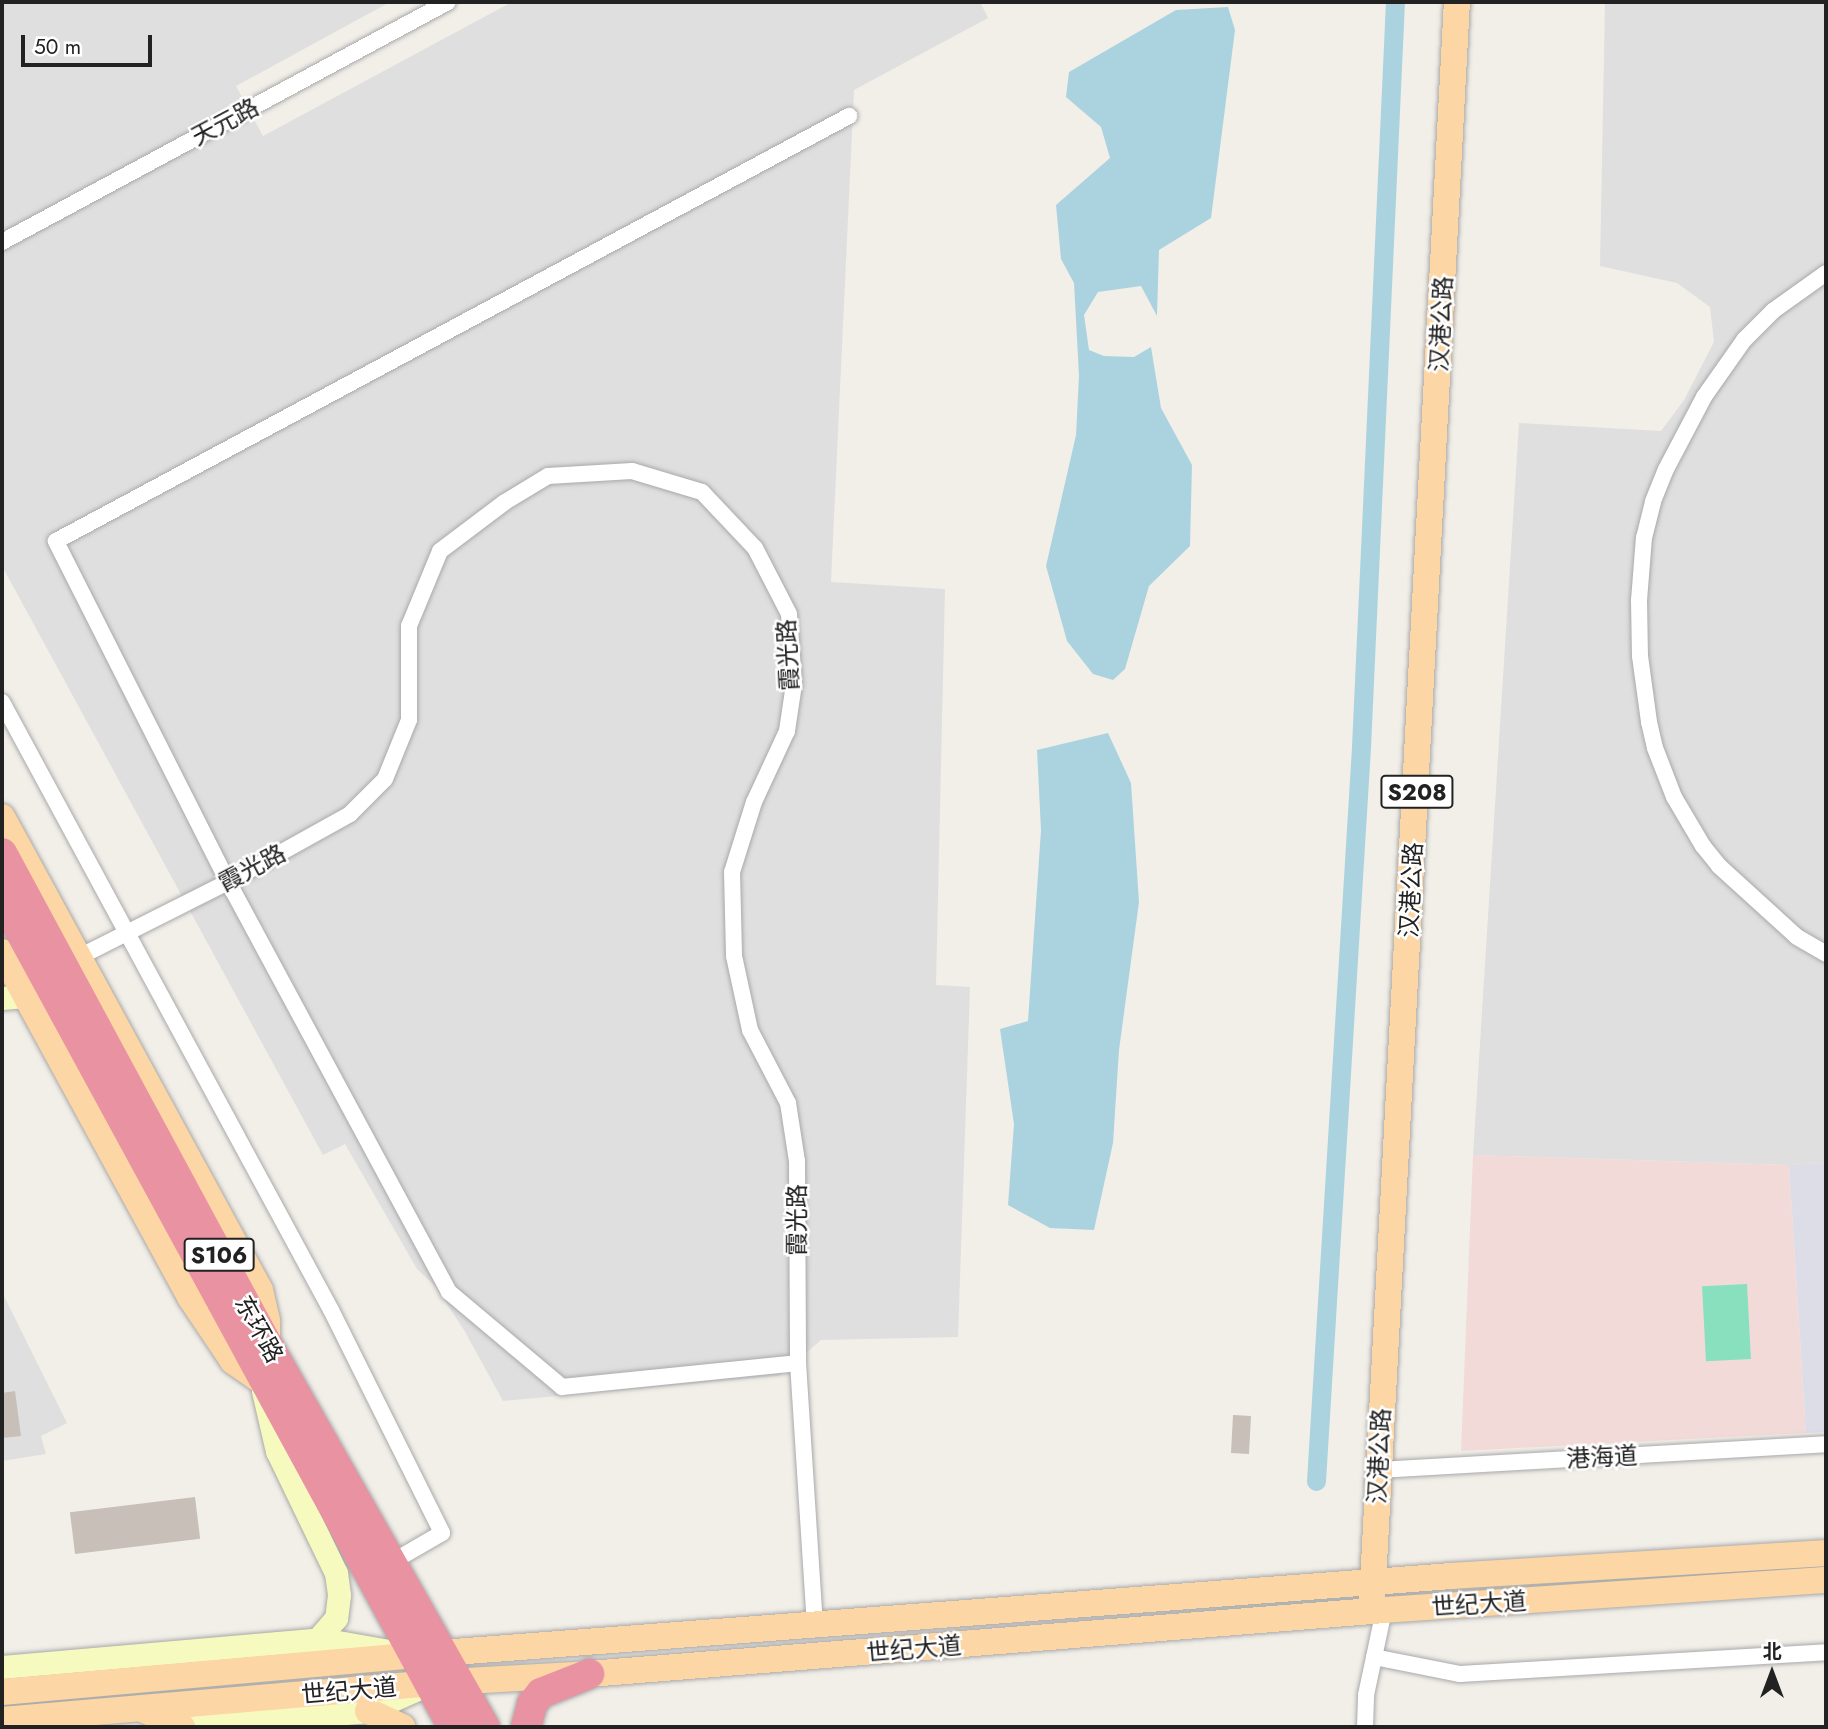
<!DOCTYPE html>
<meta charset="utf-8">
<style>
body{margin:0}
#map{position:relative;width:1828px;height:1729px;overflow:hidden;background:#f2efe9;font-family:Jost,"Noto Sans SC",sans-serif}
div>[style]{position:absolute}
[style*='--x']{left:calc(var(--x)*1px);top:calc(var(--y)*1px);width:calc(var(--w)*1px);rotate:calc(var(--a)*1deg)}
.residential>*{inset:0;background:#e0dfdf}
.commercial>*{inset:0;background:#f2dad9}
.pitch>*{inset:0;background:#88e0be;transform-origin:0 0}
.plaza>*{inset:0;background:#dddde8}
.water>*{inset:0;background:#aad3df}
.canal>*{height:19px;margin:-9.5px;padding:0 9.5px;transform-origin:9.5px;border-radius:9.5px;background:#aad3df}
.building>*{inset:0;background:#c7bfb8;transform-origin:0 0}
.roads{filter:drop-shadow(0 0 2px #a9a9a9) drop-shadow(0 0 2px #a9a9a9)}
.street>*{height:16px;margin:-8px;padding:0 8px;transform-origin:8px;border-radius:8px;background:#fff}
.secondary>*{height:23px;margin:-11.5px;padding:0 11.5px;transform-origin:11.5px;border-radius:11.5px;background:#f7fabf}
.primary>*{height:26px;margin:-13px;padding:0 13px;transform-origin:13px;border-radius:13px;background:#fcd6a4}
.highway>*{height:30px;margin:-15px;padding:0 15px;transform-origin:15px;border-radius:15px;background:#e892a2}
span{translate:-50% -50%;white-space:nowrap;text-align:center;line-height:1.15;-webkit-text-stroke:5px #fff;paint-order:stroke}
.shield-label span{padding:2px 5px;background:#fff;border:2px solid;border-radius:5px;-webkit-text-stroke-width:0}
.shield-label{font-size:23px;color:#222;font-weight:700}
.street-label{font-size:24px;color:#222}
.frame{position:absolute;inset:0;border:4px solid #222;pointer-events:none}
.north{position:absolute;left:1737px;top:1638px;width:70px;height:70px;-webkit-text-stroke:5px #fff;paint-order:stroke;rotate:0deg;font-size:19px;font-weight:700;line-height:28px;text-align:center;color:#222}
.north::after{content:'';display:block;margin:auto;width:24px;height:32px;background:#222;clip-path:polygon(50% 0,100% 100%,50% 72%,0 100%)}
.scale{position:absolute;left:21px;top:35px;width:131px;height:32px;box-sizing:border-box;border:4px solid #222;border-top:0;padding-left:9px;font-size:21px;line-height:24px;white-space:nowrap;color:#222;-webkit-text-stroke:5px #fff;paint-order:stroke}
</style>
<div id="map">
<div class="residential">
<div style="clip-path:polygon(2px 2px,390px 2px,236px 86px,263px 136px,512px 2px,980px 2px,988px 18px,854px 90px,831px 582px,945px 589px,936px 985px,970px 987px,958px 1337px,821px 1340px,779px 1376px,503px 1401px,464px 1330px,435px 1286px,417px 1269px,345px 1144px,323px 1155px,2px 566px)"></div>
<div style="clip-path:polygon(1605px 2px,1826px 2px,1826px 1163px,1789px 1165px,1473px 1155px,1519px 423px,1661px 431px,1684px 400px,1714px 342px,1710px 307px,1677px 283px,1600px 266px)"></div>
<div style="clip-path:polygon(2px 1292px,67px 1423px,41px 1436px,46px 1454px,2px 1461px)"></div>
</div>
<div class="commercial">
<div style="clip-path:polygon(1473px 1155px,1789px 1165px,1806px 1433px,1461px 1451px)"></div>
</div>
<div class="pitch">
<div style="left:1747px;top:1284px;width:75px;height:45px;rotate:87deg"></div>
</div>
<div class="plaza">
<div style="clip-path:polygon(1826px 1163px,1826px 1432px,1806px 1433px,1789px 1165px)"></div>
</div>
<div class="water">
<div style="clip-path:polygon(1228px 7px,1235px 30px,1211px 218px,1159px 250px,1157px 316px,1141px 286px,1098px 292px,1084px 315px,1089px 350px,1104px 356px,1134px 357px,1151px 347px,1161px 408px,1192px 465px,1190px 546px,1149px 586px,1125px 669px,1113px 680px,1093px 674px,1067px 641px,1046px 566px,1076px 435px,1079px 376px,1074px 283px,1061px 259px,1056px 205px,1110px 158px,1101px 127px,1066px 97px,1069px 72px,1176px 10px)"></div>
<div style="clip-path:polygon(1108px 733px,1131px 783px,1139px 902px,1119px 1050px,1113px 1143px,1094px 1230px,1050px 1228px,1008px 1205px,1014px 1124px,1000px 1029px,1028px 1021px,1041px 830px,1037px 750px)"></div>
</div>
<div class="canal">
<div style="--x:1316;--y:1481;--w:735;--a:-86.49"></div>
<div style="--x:1361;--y:747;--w:746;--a:-87.39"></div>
</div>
<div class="building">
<div style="clip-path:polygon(15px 1391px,21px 1436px,2px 1438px,2px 1393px)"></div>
<div style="left:1233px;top:1415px;width:18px;height:38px;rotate:3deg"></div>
<div style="left:195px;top:1497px;width:42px;height:126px;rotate:83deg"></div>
</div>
<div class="roads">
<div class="street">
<div style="--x:2;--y:242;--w:506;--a:-28.29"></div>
<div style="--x:1826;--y:273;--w:65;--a:144.4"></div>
<div style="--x:1773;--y:311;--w:41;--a:135"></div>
<div style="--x:1744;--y:340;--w:70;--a:125.1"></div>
<div style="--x:1704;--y:397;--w:81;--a:117.8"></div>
<div style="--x:1666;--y:469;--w:35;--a:112"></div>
<div style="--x:1653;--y:502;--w:36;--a:104"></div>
<div style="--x:1644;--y:537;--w:63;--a:94.5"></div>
<div style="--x:1639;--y:600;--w:56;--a:89"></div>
<div style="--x:1640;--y:656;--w:67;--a:82.2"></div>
<div style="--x:1649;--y:722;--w:27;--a:77"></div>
<div style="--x:1655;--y:748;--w:53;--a:68.8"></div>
<div style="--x:1674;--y:797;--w:57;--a:59.4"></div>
<div style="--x:1703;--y:846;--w:26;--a:51"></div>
<div style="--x:1719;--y:866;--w:105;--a:42.3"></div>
<div style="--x:1797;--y:937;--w:34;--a:30"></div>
<div style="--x:2;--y:702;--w:691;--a:61.58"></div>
<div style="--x:331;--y:1310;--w:249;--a:63.5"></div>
<div style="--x:442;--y:1533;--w:58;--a:149.9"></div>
<div style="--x:71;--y:961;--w:176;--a:-26.7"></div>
<div style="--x:228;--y:882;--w:140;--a:-29.1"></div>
<div style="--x:350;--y:814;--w:49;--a:-45"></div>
<div style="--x:385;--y:779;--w:64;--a:-67.9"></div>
<div style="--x:409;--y:720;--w:94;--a:-90"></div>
<div style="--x:409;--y:626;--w:81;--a:-67.5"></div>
<div style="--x:440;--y:551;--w:81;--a:-37"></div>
<div style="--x:505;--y:502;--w:50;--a:-31.2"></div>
<div style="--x:548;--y:476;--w:84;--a:-3.4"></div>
<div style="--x:632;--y:471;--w:73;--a:16.7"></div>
<div style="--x:702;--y:492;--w:77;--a:46.6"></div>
<div style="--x:755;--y:548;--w:74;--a:62.7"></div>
<div style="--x:789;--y:614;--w:70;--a:85.9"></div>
<div style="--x:794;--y:684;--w:48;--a:98.5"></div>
<div style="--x:787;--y:731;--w:78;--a:114.9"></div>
<div style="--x:754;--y:802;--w:73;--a:107.4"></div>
<div style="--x:732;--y:872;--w:84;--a:88.6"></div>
<div style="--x:734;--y:956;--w:76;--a:77.8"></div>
<div style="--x:750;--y:1030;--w:82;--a:62.5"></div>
<div style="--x:788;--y:1103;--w:59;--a:81.2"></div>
<div style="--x:797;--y:1161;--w:202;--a:89.7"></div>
<div style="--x:798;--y:1363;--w:264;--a:86.3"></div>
<div style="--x:798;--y:1363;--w:237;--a:174.2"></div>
<div style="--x:562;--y:1387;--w:148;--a:-139.9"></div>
<div style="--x:449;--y:1292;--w:466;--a:-118.3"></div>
<div style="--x:228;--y:882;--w:382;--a:-116.8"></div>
<div style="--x:56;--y:541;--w:900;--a:-28.19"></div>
<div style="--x:1378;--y:1470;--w:449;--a:-3.3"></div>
<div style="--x:1374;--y:1657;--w:88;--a:11.2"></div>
<div style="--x:1460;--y:1674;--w:367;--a:-3.4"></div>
<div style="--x:1365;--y:1727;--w:32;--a:-88"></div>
<div style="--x:1366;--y:1695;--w:87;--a:-78"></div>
</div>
<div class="secondary">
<div style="--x:2;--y:998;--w:23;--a:-5"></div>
<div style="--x:25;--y:996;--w:15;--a:-23"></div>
<div style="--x:263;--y:1391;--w:62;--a:76.9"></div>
<div style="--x:277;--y:1451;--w:136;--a:64.2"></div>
<div style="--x:336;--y:1573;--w:22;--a:82"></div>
<div style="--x:339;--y:1595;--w:23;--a:97"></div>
<div style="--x:336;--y:1618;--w:37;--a:131"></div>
<div style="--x:2;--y:1667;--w:320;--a:-5"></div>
<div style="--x:321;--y:1639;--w:75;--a:10"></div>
<div style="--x:186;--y:1727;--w:183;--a:-5"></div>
<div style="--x:368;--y:1711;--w:59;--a:-24"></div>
</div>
<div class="primary">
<div style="--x:2;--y:817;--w:539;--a:61.39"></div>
<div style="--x:260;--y:1290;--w:32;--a:77"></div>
<div style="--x:267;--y:1321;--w:23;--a:90"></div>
<div style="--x:2;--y:952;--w:393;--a:61.4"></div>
<div style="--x:190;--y:1297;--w:77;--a:56.1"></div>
<div style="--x:233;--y:1361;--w:35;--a:35"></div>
<div style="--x:1372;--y:1601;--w:1601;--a:-86.96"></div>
<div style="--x:2;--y:1692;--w:415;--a:-5.1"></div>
<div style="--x:415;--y:1655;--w:1039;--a:-4.36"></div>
<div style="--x:1451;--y:1576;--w:376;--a:-3.5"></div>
<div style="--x:142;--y:1709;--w:44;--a:24.2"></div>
<div style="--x:368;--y:1711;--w:38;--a:25"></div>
<div style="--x:2;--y:1720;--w:430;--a:-4.9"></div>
<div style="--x:430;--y:1683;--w:159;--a:-3.2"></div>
<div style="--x:589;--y:1674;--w:798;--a:-4.6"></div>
<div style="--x:1384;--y:1610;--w:443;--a:-3.9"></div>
</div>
<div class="highway">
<div style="--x:2;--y:853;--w:558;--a:61.64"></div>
<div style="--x:267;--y:1344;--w:441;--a:60.4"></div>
<div style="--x:2;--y:898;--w:944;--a:61.45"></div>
<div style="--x:526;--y:1727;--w:24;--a:-75"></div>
<div style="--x:532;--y:1704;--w:14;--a:-51"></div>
<div style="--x:541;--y:1693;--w:52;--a:-21.6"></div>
</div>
</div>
<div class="shield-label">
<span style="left:1417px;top:792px">S208</span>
<span style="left:219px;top:1255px">S106</span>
</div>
<div class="street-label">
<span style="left:225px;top:122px;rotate:-28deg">天元路</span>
<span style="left:1441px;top:324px;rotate:-87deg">汉港公路</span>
<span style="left:788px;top:655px;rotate:-93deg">霞光路</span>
<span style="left:252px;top:868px;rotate:-28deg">霞光路</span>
<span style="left:1411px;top:890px;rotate:-87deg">汉港公路</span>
<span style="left:797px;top:1220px;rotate:-90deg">霞光路</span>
<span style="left:259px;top:1329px;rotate:61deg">东环路</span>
<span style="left:1379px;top:1456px;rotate:-87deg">汉港公路</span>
<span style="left:1602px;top:1457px;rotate:-3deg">港海道</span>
<span style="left:1479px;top:1604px;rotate:-4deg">世纪大道</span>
<span style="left:914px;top:1649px;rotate:-5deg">世纪大道</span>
<span style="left:349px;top:1691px;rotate:-5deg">世纪大道</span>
</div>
<div class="frame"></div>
<div class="north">北</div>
<div class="scale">50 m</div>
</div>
